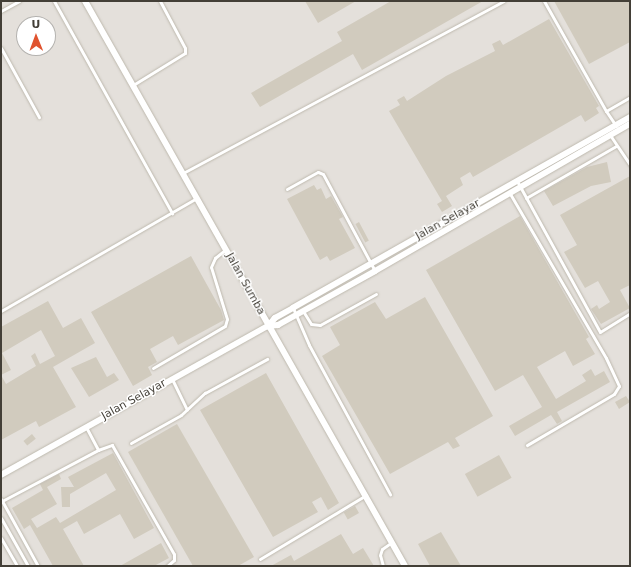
<!DOCTYPE html>
<style>
body{margin:0}
#map{position:relative;width:631px;height:567px;overflow:hidden;background:#f1efe7;font-family:"DejaVu Sans",sans-serif}
div>[style]{position:absolute}
[style*='--x']{left:calc(var(--x)*1px);top:calc(var(--y)*1px);width:calc(var(--w)*1px);rotate:calc(var(--a)*1deg)}
.industrial>*{inset:0;background:#e4e0db}
.building>*{inset:0;background:#d1cbbe;transform-origin:0 0}
.roads{filter:drop-shadow(0 0 1px #beb9ae) drop-shadow(0 0 1px #beb9ae)}
.lane>*{height:3px;margin:-1.5px;padding:0 1.5px;transform-origin:1.5px;border-radius:1.5px;background:#fff}
.street>*{height:6px;margin:-3px;padding:0 3px;transform-origin:3px;border-radius:3px;background:#fff}
span{translate:-50% -50%;white-space:nowrap;text-align:center;line-height:1.15;-webkit-text-stroke:3px #fff;paint-order:stroke}
.street-label{font-size:11px;color:#433f37}
.frame{position:absolute;inset:0;border:2px solid #433f37;pointer-events:none}
.north{position:absolute;left:16px;top:16px;width:40px;height:40px;box-sizing:border-box;background:#fff;border:1px solid #b4b2af;border-radius:50%;rotate:359deg;font-size:11px;font-weight:700;line-height:16px;text-align:center;color:#433f37}
.north::after{content:'';display:block;margin:auto;width:14px;height:18px;background:#e0532f;clip-path:polygon(50% 0,100% 100%,50% 72%,0 100%)}
</style>
<div id="map">
<div class="industrial">
<div style="clip-path:polygon(evenodd,1px 1px,630px 1px,630px 566px,1px 566px,1px 1px,24px 24px,48px 24px,48px 48px,24px 48px,24px 24px)"></div>
</div>
<div class="building">
<div style="clip-path:polygon(305px 1px,356px 1px,318px 23px)"></div>
<div style="clip-path:polygon(391px 1px,483px 1px,362px 70px,353px 54px,260px 107px,251px 93px,342px 41px,337px 32px)"></div>
<div style="clip-path:polygon(554px 1px,630px 1px,630px 42px,589px 64px)"></div>
<div style="clip-path:polygon(549px 19px,599px 106px,596px 108px,599px 113px,585px 122px,581px 115px,473px 177px,470px 172px,460px 178px,463px 185px,446px 196px,452px 206px,442px 212px,437px 204px,442px 201px,389px 111px,400px 105px,397px 100px,404px 96px,407px 101px,446px 76px,495px 51px,492px 44px,500px 40px,503px 45px)"></div>
<div style="clip-path:polygon(607px 162px,611px 182px,591px 186px,553px 206px,544px 191px,587px 167px)"></div>
<div style="clip-path:polygon(630px 176px,630px 285px,620px 290px,630px 308px,601px 324px,591px 309px,597px 305px,599px 309px,610px 302px,598px 281px,585px 288px,564px 252px,577px 245px,560px 215px)"></div>
<div style="clip-path:polygon(314px 185px,317px 190px,321px 188px,326px 199px,331px 196px,343px 217px,339px 219px,355px 248px,330px 261px,327px 256px,320px 260px,287px 199px)"></div>
<div style="clip-path:polygon(520px 216px,589px 337px,586px 339px,595px 354px,573px 366px,565px 351px,537px 367px,556px 399px,586px 381px,582px 375px,591px 369px,595px 376px,604px 371px,610px 382px,557px 412px,562px 421px,557px 424px,551px 415px,515px 436px,509px 426px,542px 407px,523px 375px,495px 391px,426px 270px)"></div>
<div style="left:359px;top:222px;width:21px;height:4px;rotate:62deg"></div>
<div style="clip-path:polygon(191px 256px,221px 310px,224px 320px,178px 345px,173px 336px,150px 349px,157px 362px,148px 367px,152px 375px,133px 386px,91px 312px)"></div>
<div style="clip-path:polygon(425px 297px,493px 416px,455px 438px,460px 446px,453px 449px,448px 442px,390px 474px,322px 356px,340px 345px,330px 327px,375px 302px,386px 319px)"></div>
<div style="clip-path:polygon(evenodd,48px 301px,63px 328px,81px 318px,95px 343px,53px 367px,76px 407px,39px 427px,36px 421px,1px 440px,1px 327px,48px 301px,41px 330px,55px 356px,40px 364px,35px 353px,31px 356px,36px 366px,6px 384px,1px 375px,11px 370px,2px 353px,41px 330px)"></div>
<div style="clip-path:polygon(96px 357px,107px 377px,114px 373px,119px 380px,89px 397px,71px 368px)"></div>
<div style="clip-path:polygon(266px 373px,339px 503px,328px 510px,321px 497px,312px 502px,318px 512px,273px 537px,200px 410px)"></div>
<div style="clip-path:polygon(626px 396px,630px 402px,619px 409px,615px 402px)"></div>
<div style="clip-path:polygon(177px 424px,254px 557px,238px 566px,193px 566px,128px 452px)"></div>
<div style="left:32px;top:434px;width:6px;height:11px;rotate:51deg"></div>
<div style="clip-path:polygon(113px 453px,154px 528px,134px 539px,120px 514px,84px 534px,77px 521px,63px 529px,84px 566px,53px 566px,30px 525px,24px 529px,12px 508px,43px 490px,40px 484px,59px 474px,61px 479px,47px 487px,57px 504px,31px 519px,37px 528px,56px 517px,60px 523px,116px 490px,106px 473px,70px 494px,70px 507px,62px 507px,61px 487px,74px 487px,68px 477px)"></div>
<div style="left:499px;top:455px;width:26px;height:39px;rotate:61deg"></div>
<div style="left:355px;top:506px;width:8px;height:13px;rotate:60deg"></div>
<div style="clip-path:polygon(441px 532px,461px 566px,430px 566px,418px 544px)"></div>
<div style="clip-path:polygon(341px 534px,353px 554px,363px 548px,374px 566px,271px 566px,291px 555px,294px 561px)"></div>
<div style="clip-path:polygon(161px 543px,169px 558px,154px 566px,120px 566px)"></div>
</div>
<div class="roads">
<div class="lane">
<div style="--x:54;--y:1;--w:243;--a:60.9"></div>
<div style="--x:544;--y:1;--w:126;--a:60.6"></div>
<div style="--x:606;--y:111;--w:28;--a:-30"></div>
<div style="--x:1;--y:11;--w:21;--a:-29"></div>
<div style="--x:1;--y:48;--w:79;--a:61.2"></div>
<div style="--x:133;--y:85;--w:61;--a:-31.6"></div>
<div style="--x:185;--y:53;--w:5;--a:-90"></div>
<div style="--x:185;--y:48;--w:53;--a:-118"></div>
<div style="--x:606;--y:111;--w:18;--a:56"></div>
<div style="--x:610;--y:135;--w:36;--a:56"></div>
<div style="--x:183;--y:173;--w:364;--a:-28.2"></div>
<div style="--x:517;--y:181;--w:172;--a:61.2"></div>
<div style="--x:600;--y:332;--w:36;--a:-32"></div>
<div style="--x:287;--y:189;--w:35;--a:-29"></div>
<div style="--x:318;--y:172;--w:5;--a:22"></div>
<div style="--x:323;--y:174;--w:110;--a:61.8"></div>
<div style="--x:509;--y:192;--w:192;--a:59.7"></div>
<div style="--x:606;--y:358;--w:31;--a:65"></div>
<div style="--x:619;--y:386;--w:9;--a:122"></div>
<div style="--x:614;--y:394;--w:101;--a:149.6"></div>
<div style="--x:526;--y:198;--w:104;--a:-30"></div>
<div style="--x:293;--y:308;--w:40;--a:66.6"></div>
<div style="--x:309;--y:345;--w:170;--a:61.5"></div>
<div style="--x:1;--y:311;--w:226;--a:-30"></div>
<div style="--x:303;--y:311;--w:15;--a:58"></div>
<div style="--x:311;--y:324;--w:9;--a:6"></div>
<div style="--x:320;--y:325;--w:64;--a:-29"></div>
<div style="--x:153;--y:368;--w:83;--a:-30.3"></div>
<div style="--x:225;--y:326;--w:7;--a:-74"></div>
<div style="--x:227;--y:319;--w:54;--a:-107.1"></div>
<div style="--x:211;--y:267;--w:10;--a:-66"></div>
<div style="--x:215;--y:258;--w:14;--a:-39"></div>
<div style="--x:172;--y:379;--w:34;--a:64"></div>
<div style="--x:86;--y:427;--w:26;--a:62"></div>
<div style="--x:131;--y:443;--w:57;--a:-29.2"></div>
<div style="--x:181;--y:415;--w:33;--a:-43"></div>
<div style="--x:205;--y:393;--w:71;--a:-28.7"></div>
<div style="--x:1;--y:499;--w:77;--a:61.1"></div>
<div style="--x:2;--y:501;--w:109;--a:-28"></div>
<div style="--x:98;--y:450;--w:15;--a:-20"></div>
<div style="--x:112;--y:445;--w:125;--a:60.4"></div>
<div style="--x:174;--y:554;--w:6;--a:90"></div>
<div style="--x:174;--y:560;--w:9;--a:139"></div>
<div style="--x:1;--y:518;--w:55;--a:60.6"></div>
<div style="--x:1;--y:538;--w:32;--a:60"></div>
<div style="--x:260;--y:559;--w:124;--a:-31.1"></div>
<div style="--x:383;--y:566;--w:11;--a:-105"></div>
<div style="--x:380;--y:555;--w:6;--a:-72"></div>
<div style="--x:382;--y:549;--w:12;--a:-35"></div>
</div>
<div class="street">
<div style="--x:85;--y:1;--w:649;--a:60.47"></div>
<div style="--x:630;--y:117;--w:387;--a:150.5"></div>
<div style="--x:293;--y:308;--w:21;--a:151"></div>
<div style="--x:275;--y:318;--w:11;--a:131"></div>
<div style="--x:268;--y:326;--w:10;--a:-6"></div>
<div style="--x:278;--y:325;--w:111;--a:-29.1"></div>
<div style="--x:375;--y:271;--w:294;--a:-30"></div>
<div style="--x:1;--y:475;--w:306;--a:-29.2"></div>
</div>
</div>
<div class="street-label">
<span style="left:448px;top:220px;rotate:-29deg">Jalan Selayar</span>
<span style="left:245px;top:284px;rotate:61deg">Jalan Sumba</span>
<span style="left:134px;top:400px;rotate:-29deg">Jalan Selayar</span>
</div>
<div class="frame"></div>
<div class="north">U</div>
</div>
